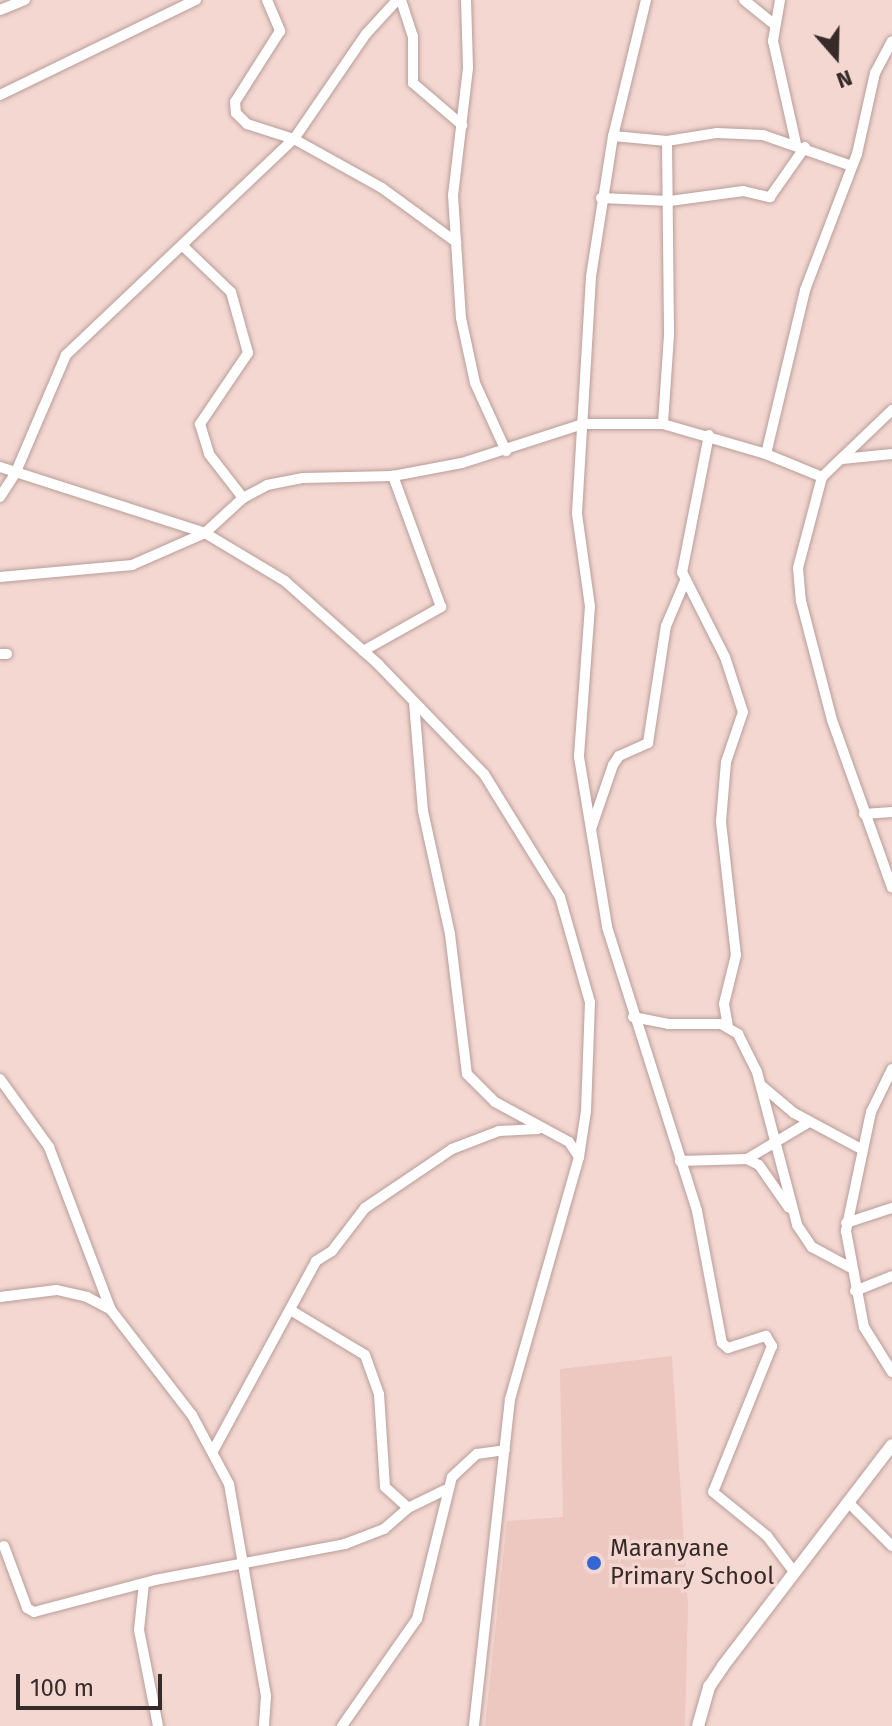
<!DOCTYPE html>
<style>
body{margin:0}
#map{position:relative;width:892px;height:1726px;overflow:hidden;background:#f4d7d1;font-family:"Fira Sans",sans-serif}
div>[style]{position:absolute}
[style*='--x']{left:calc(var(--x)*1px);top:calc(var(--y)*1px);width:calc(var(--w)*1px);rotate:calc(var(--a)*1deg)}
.built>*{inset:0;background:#ecc8c1}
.roads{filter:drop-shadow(0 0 2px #b89d98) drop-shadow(0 0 2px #b89d98)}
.minor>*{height:10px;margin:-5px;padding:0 5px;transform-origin:5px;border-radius:5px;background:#fff}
.tertiary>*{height:12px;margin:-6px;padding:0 6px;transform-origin:6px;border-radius:6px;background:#fff}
.dots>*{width:22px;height:22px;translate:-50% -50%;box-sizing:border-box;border:4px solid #f4d7d1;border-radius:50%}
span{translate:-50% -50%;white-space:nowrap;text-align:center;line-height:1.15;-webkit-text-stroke:7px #f4d7d1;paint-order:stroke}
.poi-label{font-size:24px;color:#362b29}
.left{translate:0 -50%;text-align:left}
.north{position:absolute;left:796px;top:16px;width:80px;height:80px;-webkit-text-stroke:6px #f4d7d1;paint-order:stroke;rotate:160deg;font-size:22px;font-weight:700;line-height:32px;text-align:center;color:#362b29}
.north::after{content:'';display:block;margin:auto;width:28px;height:36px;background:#362b29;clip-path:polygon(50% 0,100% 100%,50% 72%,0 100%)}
.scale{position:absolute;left:16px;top:1674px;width:146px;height:36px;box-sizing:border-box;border:4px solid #362b29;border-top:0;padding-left:10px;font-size:24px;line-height:28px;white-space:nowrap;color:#362b29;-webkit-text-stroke:6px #f4d7d1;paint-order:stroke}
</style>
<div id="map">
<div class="built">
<div style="clip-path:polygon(672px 1356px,688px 1606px,685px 1726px,485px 1726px,507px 1521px,563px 1517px,560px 1369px)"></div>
</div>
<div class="roads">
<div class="minor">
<div style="--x:267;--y:0;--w:34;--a:67"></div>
<div style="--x:280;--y:31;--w:84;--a:122.4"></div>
<div style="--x:235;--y:102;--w:11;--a:85"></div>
<div style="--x:236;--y:113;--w:16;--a:45"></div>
<div style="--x:247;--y:124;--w:49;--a:17.7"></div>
<div style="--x:294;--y:139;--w:101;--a:29.1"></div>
<div style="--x:382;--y:188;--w:92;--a:36.1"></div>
<div style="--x:401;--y:0;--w:38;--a:72"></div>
<div style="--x:413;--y:36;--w:47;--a:90"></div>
<div style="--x:413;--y:83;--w:65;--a:40.6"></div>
<div style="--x:466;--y:0;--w:68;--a:88.3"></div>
<div style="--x:468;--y:68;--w:128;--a:96.7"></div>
<div style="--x:453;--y:195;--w:123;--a:86.3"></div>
<div style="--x:461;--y:318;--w:66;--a:77.8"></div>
<div style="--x:475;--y:383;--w:75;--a:65.5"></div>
<div style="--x:646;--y:0;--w:140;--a:103.6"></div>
<div style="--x:613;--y:136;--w:143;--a:98.9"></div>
<div style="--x:591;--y:277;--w:237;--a:93.4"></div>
<div style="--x:577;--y:514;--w:93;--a:82"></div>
<div style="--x:590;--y:606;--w:151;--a:94.2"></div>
<div style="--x:579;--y:757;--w:172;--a:80.6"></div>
<div style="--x:607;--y:927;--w:298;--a:72.4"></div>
<div style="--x:697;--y:1211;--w:134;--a:79.3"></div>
<div style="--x:722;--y:1343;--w:8;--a:40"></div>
<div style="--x:728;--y:1348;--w:40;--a:-18"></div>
<div style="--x:766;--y:1336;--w:12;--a:59"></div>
<div style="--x:772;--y:1346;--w:157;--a:112"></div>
<div style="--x:713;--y:1492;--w:70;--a:39.2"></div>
<div style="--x:767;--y:1536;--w:46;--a:52.9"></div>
<div style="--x:744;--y:0;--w:38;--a:39"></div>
<div style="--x:780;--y:0;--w:42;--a:99.7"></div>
<div style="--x:773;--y:41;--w:106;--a:77.4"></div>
<div style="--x:0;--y:10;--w:27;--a:-22"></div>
<div style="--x:0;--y:95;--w:218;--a:-25.9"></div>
<div style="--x:613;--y:136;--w:54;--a:5.3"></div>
<div style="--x:667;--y:141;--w:194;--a:89.4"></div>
<div style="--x:669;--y:335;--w:89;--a:93.9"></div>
<div style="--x:667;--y:141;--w:51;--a:-9.1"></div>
<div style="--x:717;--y:133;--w:46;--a:2.5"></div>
<div style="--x:763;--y:135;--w:94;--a:19.2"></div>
<div style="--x:601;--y:198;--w:69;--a:2.5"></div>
<div style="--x:670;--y:201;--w:74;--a:-7.8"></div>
<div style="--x:743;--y:191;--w:28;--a:13"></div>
<div style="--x:770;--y:197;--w:61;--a:-55"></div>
<div style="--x:184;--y:247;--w:65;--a:43.8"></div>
<div style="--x:231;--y:292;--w:63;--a:74.4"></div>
<div style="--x:248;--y:353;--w:86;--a:124.1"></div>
<div style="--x:200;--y:424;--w:31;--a:73"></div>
<div style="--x:209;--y:454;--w:56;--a:52.3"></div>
<div style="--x:892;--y:410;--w:97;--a:136.3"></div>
<div style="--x:822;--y:477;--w:94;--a:104.8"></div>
<div style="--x:798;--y:568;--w:33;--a:85"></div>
<div style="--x:801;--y:601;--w:123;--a:75.4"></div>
<div style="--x:832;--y:720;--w:178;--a:70.3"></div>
<div style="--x:709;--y:435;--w:140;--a:101.1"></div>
<div style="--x:682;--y:572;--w:95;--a:63.2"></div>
<div style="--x:725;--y:657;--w:58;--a:71.9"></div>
<div style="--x:743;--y:712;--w:53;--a:108.8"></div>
<div style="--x:726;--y:762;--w:60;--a:94.8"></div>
<div style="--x:721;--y:822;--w:134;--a:83.6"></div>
<div style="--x:736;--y:955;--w:50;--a:103.8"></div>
<div style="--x:724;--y:1004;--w:23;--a:80"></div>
<div style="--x:766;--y:454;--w:169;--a:-76.6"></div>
<div style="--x:805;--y:290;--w:146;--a:-69.1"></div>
<div style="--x:857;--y:154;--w:83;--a:-77.5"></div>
<div style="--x:875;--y:73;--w:36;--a:-62"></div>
<div style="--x:842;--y:459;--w:50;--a:-5.7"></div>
<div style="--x:0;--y:467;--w:215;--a:17.8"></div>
<div style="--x:205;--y:533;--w:93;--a:31"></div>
<div style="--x:285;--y:581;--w:125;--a:41.7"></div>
<div style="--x:378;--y:664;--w:153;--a:46.1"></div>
<div style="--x:484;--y:774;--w:145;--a:58.3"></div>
<div style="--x:560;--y:897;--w:109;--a:74.1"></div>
<div style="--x:590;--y:1002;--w:109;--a:92.1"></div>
<div style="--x:586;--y:1111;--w:47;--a:98.7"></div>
<div style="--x:579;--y:1157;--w:252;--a:105.9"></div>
<div style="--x:510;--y:1399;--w:329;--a:96.3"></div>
<div style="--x:0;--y:497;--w:27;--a:-57"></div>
<div style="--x:15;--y:474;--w:129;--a:-66.8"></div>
<div style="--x:66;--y:355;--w:314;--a:-43.5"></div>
<div style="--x:294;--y:139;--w:127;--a:-55.6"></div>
<div style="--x:366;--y:34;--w:46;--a:-47.6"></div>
<div style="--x:0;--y:577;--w:133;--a:-5.2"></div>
<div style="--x:132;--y:565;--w:80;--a:-23.7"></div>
<div style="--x:205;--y:533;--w:52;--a:-42.6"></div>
<div style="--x:243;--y:498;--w:27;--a:-28"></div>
<div style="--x:267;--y:485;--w:37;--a:-11"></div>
<div style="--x:303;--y:478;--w:90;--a:-1.3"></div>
<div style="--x:393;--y:476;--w:70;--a:-10.7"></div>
<div style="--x:462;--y:463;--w:127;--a:-17.9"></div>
<div style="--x:583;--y:424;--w:80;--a:0"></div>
<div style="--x:663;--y:424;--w:107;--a:16.2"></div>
<div style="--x:766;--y:454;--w:61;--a:22.3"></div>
<div style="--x:363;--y:651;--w:90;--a:-29.4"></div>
<div style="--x:441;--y:607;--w:140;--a:-110.1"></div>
<div style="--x:0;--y:654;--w:7;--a:0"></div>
<div style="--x:414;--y:702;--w:109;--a:85.3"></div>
<div style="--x:423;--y:811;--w:126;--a:77.6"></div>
<div style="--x:450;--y:934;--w:141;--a:83.1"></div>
<div style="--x:467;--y:1074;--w:40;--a:45"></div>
<div style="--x:495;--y:1102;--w:84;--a:28.4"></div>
<div style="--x:569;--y:1142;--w:18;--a:56"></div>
<div style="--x:864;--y:814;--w:28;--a:-4"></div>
<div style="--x:591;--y:829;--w:68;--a:-71"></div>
<div style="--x:613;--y:765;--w:11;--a:-56"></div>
<div style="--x:619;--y:756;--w:32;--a:-24"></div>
<div style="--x:648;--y:743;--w:118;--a:-81.3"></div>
<div style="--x:666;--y:626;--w:49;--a:-67.1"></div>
<div style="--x:633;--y:1017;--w:36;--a:11"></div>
<div style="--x:668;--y:1024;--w:53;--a:0"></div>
<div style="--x:721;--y:1024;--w:20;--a:30"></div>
<div style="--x:738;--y:1034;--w:42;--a:63.4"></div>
<div style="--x:757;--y:1072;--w:158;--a:75.3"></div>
<div style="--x:797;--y:1225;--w:27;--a:56"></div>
<div style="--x:812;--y:1247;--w:42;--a:28.4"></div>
<div style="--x:892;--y:1069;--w:48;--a:116"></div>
<div style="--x:871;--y:1112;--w:122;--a:101.9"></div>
<div style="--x:846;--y:1231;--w:98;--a:79.4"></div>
<div style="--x:864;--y:1327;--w:53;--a:58.1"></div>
<div style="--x:0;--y:1079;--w:84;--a:54.2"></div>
<div style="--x:49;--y:1147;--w:174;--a:69.2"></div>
<div style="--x:111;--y:1310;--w:133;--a:52.4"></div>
<div style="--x:192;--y:1415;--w:78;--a:61.8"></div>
<div style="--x:229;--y:1484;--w:215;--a:80.1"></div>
<div style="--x:266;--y:1696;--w:30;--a:94"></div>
<div style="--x:762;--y:1086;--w:42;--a:40.2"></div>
<div style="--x:794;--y:1113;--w:76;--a:28.2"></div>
<div style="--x:747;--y:1159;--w:13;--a:27"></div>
<div style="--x:759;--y:1165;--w:52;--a:55.1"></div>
<div style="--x:680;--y:1161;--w:67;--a:-1.7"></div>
<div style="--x:747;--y:1159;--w:72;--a:-30.8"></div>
<div style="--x:846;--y:1223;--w:48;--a:-18.1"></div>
<div style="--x:855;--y:1291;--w:40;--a:-22"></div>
<div style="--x:0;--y:1297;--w:57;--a:-7"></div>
<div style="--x:57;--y:1290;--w:31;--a:13"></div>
<div style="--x:87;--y:1297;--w:27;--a:28"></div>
<div style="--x:292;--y:1311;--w:85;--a:31.1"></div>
<div style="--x:365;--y:1355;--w:41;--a:70.3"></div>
<div style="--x:379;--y:1394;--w:93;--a:86.3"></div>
<div style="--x:385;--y:1487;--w:31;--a:42"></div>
<div style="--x:408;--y:1508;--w:41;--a:-25.9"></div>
<div style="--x:213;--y:1451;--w:216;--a:-61.5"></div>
<div style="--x:316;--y:1261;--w:19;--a:-32"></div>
<div style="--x:332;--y:1251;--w:54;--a:-52.5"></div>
<div style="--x:365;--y:1208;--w:105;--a:-34.1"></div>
<div style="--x:452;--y:1149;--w:50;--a:-21"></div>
<div style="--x:499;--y:1131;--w:39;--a:-3"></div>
<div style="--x:849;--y:1503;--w:61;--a:45"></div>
<div style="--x:4;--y:1546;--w:66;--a:69.6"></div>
<div style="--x:27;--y:1608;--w:8;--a:30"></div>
<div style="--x:34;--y:1612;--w:125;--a:-14.8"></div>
<div style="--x:155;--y:1580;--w:193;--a:-10.7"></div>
<div style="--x:345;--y:1544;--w:42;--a:-21"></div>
<div style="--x:384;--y:1529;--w:32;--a:-41"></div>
<div style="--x:144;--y:1583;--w:47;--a:96.1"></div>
<div style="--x:139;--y:1630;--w:98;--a:78.8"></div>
<div style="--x:342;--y:1726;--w:131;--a:-55"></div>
<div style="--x:417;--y:1619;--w:146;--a:-76.2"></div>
<div style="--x:452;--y:1477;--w:34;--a:-43"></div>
<div style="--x:477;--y:1454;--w:28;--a:-8"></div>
</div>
<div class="tertiary">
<div style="--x:698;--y:1726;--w:41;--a:-74.2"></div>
<div style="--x:709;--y:1687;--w:25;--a:-56"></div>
<div style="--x:723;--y:1666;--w:278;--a:-52.6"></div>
</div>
</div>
<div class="dots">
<div style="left:594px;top:1563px;background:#3466d5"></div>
</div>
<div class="poi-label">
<span class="left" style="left:610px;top:1563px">Maranyane<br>Primary School</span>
</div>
<div class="north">N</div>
<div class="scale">100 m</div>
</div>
